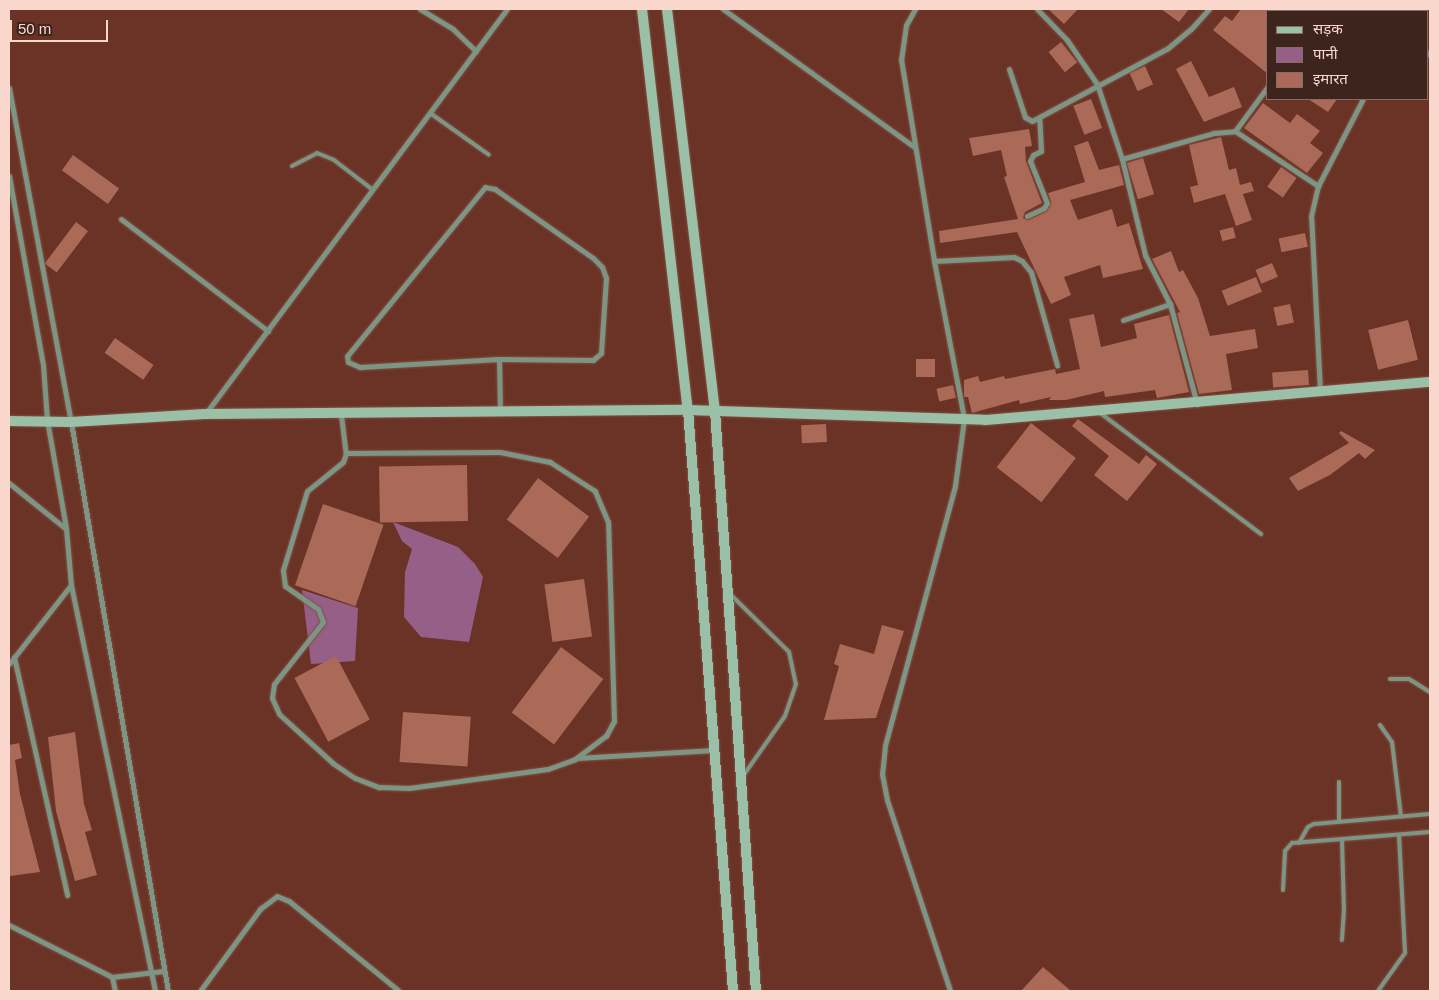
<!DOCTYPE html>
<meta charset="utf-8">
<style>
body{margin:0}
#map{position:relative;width:1439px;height:1000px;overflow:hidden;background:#6a3325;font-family:Arial,"Noto Sans Devanagari",sans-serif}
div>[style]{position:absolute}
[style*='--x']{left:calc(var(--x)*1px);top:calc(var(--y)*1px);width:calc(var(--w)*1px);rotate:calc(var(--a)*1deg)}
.water>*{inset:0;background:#955f87}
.building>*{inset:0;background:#ab6957;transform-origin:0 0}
.roads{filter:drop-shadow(0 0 1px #845143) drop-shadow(0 0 1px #845143)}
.lane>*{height:4px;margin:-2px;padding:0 2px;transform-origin:2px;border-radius:2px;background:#7c9584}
.street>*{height:5px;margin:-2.5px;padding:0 2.5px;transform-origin:2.5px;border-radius:2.5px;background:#7c9584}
.secondary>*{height:10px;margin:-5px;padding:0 5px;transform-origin:5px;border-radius:5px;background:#9ac1a7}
span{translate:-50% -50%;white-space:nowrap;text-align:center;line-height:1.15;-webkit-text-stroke:4.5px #3d241d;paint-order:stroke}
.frame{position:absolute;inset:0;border:10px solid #f9d7cd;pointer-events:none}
.legend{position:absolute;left:1266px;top:10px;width:162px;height:90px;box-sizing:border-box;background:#3d241d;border:1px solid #886c63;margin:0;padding:6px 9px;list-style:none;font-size:15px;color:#f9d7cd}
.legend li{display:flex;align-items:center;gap:10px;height:25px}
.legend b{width:25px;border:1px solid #886c63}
.scale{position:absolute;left:10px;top:20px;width:98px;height:22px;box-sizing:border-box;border:2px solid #f9d7cd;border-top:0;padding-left:6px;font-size:15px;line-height:18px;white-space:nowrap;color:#f9d7cd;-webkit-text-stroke:4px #3d241d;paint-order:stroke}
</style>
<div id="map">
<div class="water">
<div style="clip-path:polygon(393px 522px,458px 547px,475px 564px,483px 577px,469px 642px,421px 637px,404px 617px,405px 572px,412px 549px,402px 541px)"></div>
<div style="clip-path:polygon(302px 590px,358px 608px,355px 661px,311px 664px)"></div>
</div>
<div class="building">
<div style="clip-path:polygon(1048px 9px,1078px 9px,1064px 24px)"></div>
<div style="clip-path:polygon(1161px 9px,1189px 9px,1179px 22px)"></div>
<div style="clip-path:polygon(1241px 9px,1268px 9px,1268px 74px,1213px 30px,1225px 16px,1232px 21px)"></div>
<div style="left:1061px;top:42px;width:26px;height:16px;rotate:51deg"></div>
<div style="clip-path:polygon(1191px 61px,1209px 97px,1234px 87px,1242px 107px,1204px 122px,1176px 69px)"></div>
<div style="left:1145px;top:66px;width:20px;height:17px;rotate:66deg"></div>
<div style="left:1091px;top:99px;width:31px;height:19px;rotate:69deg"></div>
<div style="clip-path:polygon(1308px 99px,1337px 99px,1328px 112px)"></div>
<div style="clip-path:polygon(1263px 103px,1290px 123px,1297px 114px,1320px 131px,1310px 143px,1323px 153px,1307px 173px,1244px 128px)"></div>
<div style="clip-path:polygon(1029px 129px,1032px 146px,1025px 147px,1026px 161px,1042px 203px,1025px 212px,1023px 218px,1028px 220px,1047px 211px,1051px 203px,1048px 193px,1085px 182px,1074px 146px,1088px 141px,1099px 170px,1119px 165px,1124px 185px,1070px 200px,1078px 220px,1112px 209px,1117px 227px,1129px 223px,1143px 269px,1103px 278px,1100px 265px,1064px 277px,1071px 295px,1051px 304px,1017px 232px,940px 243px,939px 231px,1018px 219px,1004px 177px,1007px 176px,1001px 150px,973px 156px,969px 138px)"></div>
<div style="clip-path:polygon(1221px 137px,1229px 170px,1236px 168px,1240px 185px,1251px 182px,1254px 191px,1243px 194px,1252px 220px,1236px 226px,1225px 194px,1194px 203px,1190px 187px,1198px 185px,1189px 145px)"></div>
<div style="left:73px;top:155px;width:57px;height:19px;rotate:36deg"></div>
<div style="left:1143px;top:158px;width:38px;height:17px;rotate:73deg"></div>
<div style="left:1281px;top:167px;width:19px;height:24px;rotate:35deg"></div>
<div style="left:76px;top:222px;width:15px;height:52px;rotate:37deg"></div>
<div style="left:1233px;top:227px;width:11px;height:14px;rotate:75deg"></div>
<div style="left:1305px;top:233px;width:14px;height:27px;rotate:78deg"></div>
<div style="clip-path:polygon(1171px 251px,1179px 272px,1183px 270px,1198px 298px,1210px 336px,1255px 329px,1258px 348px,1226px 354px,1232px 390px,1199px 394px,1177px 313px,1180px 312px,1152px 259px)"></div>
<div style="left:1272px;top:263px;width:15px;height:18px;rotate:67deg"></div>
<div style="left:1256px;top:277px;width:16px;height:37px;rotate:68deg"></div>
<div style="left:1290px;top:304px;width:19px;height:17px;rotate:78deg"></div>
<div style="clip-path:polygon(1094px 314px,1101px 347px,1137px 338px,1134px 324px,1169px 315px,1189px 392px,1157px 398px,1155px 390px,1105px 397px,1104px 391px,1066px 400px,1049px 400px,1051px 397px,1020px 404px,1019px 400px,972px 413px,968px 397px,964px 397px,964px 380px,978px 376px,980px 382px,1004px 376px,1005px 379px,1055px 369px,1056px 374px,1080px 369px,1069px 319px)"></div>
<div style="left:1408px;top:320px;width:41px;height:41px;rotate:76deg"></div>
<div style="left:115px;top:338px;width:47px;height:18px;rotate:35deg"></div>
<div style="left:916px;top:359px;width:19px;height:18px"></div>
<div style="left:1308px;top:370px;width:15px;height:36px;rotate:86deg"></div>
<div style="left:953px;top:385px;width:13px;height:17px;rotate:77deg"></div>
<div style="clip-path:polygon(1078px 419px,1139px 464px,1146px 455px,1157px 464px,1127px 501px,1094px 475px,1109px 456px,1072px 426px)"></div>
<div style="left:1031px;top:423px;width:57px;height:56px;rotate:38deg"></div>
<div style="left:826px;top:424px;width:18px;height:25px;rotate:87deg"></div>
<div style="clip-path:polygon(1341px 431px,1375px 450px,1365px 459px,1359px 453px,1330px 475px,1298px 491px,1289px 478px,1349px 443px,1339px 433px)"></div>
<div style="left:467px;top:465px;width:56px;height:88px;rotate:89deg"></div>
<div style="left:538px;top:478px;width:64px;height:52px;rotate:37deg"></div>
<div style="left:323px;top:504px;width:64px;height:86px;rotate:19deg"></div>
<div style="left:584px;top:579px;width:58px;height:40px;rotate:82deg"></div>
<div style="clip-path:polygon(882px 625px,904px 631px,876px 718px,824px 720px,839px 666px,834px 664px,840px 644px,874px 654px)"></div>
<div style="left:561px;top:647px;width:53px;height:82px;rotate:37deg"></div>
<div style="left:336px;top:656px;width:72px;height:47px;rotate:62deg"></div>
<div style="left:403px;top:712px;width:68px;height:50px;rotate:4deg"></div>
<div style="clip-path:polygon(75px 732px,84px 804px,92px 830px,85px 832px,97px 875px,75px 881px,56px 811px,48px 737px)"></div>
<div style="clip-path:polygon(19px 743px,22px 758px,15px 760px,20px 794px,40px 872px,10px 876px,9px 745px)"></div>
<div style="clip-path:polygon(1043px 967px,1071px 991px,1021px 991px)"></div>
</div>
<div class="roads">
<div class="lane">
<div style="--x:430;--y:113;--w:72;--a:35.4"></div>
<div style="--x:292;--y:166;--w:28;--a:-27"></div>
<div style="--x:317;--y:153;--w:18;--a:22"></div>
<div style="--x:334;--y:160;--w:49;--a:37.6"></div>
<div style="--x:1099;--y:412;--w:203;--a:37"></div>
<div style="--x:730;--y:594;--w:83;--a:44.5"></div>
<div style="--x:789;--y:652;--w:33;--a:78"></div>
<div style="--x:796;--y:684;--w:34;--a:109"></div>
<div style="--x:785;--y:716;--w:73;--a:125"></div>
<div style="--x:1390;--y:679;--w:19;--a:0"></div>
<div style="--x:1409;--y:679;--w:25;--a:32"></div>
<div style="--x:1380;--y:725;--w:21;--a:55"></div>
<div style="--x:1392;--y:742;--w:75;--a:83.1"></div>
<div style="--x:1339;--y:821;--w:39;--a:-90"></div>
<div style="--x:1342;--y:840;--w:70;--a:88.4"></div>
<div style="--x:1344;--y:910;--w:30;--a:94"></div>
<div style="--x:1299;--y:843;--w:18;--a:-61"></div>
<div style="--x:1308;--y:827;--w:7;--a:-27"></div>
<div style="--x:1314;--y:824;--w:116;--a:-4.9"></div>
<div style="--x:1283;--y:890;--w:39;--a:-87"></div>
<div style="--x:1285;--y:851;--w:11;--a:-49"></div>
<div style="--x:1292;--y:843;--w:138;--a:-4.6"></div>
<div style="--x:1378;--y:991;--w:47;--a:-54.6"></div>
<div style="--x:1405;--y:953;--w:118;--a:-92.9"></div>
</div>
<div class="street">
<div style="--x:420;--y:9;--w:39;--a:31"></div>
<div style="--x:453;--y:29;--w:32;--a:44"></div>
<div style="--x:723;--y:9;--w:236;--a:35.8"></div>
<div style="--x:915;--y:9;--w:18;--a:119"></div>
<div style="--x:906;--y:25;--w:34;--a:98"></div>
<div style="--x:901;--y:59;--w:205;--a:80.7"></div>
<div style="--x:934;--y:261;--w:161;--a:79.2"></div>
<div style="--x:964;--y:419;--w:68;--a:97.7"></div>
<div style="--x:955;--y:486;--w:269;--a:105.1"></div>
<div style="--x:885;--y:746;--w:28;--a:96"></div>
<div style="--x:882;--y:774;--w:26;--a:79"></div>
<div style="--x:887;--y:800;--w:201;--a:71.7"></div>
<div style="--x:1037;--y:9;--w:43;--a:45.9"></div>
<div style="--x:1067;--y:40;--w:53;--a:55.7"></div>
<div style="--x:1097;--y:84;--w:79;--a:71.6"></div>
<div style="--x:1122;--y:159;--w:99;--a:76.5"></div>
<div style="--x:1145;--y:255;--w:55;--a:63"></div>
<div style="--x:1170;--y:304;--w:104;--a:74.9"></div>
<div style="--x:1277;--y:9;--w:4;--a:34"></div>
<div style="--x:1428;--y:54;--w:3;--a:-45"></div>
<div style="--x:1009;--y:69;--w:51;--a:71.6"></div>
<div style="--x:1025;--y:117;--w:8;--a:30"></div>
<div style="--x:1032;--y:121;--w:154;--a:-28.2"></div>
<div style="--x:1168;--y:48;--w:30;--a:-40"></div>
<div style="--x:1191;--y:29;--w:27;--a:-48"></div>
<div style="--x:9;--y:88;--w:340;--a:79.5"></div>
<div style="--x:71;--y:422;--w:577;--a:80.33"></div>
<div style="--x:1235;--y:131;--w:56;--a:-53.7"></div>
<div style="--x:1122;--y:159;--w:96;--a:-15.8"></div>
<div style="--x:1214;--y:133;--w:21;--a:-5"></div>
<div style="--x:1235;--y:131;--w:100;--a:33.5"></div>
<div style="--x:9;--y:176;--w:192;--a:79.8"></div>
<div style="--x:43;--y:365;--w:55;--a:85.8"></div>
<div style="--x:47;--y:420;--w:110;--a:80"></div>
<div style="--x:66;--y:528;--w:57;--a:85"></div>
<div style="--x:71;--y:585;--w:415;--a:78.3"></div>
<div style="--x:1027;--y:216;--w:19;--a:-25"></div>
<div style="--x:1044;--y:208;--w:6;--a:-59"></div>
<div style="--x:1047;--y:203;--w:45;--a:-112"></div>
<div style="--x:1030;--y:161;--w:7;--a:-63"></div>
<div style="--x:1033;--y:155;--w:9;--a:-27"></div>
<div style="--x:1041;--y:151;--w:33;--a:-93"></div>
<div style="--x:121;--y:219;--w:185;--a:37.3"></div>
<div style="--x:934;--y:261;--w:80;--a:-2.9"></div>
<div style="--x:1014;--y:257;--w:9;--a:27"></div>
<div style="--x:1022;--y:261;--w:14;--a:51"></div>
<div style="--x:1031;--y:272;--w:97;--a:74.4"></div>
<div style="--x:1123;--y:320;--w:50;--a:-18.8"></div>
<div style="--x:499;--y:359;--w:94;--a:0.6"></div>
<div style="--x:593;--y:360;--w:11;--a:-41"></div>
<div style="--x:601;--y:353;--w:75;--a:-86.2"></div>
<div style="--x:606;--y:278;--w:12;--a:-110"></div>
<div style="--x:602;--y:267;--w:13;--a:-135"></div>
<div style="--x:593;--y:258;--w:120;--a:-144.9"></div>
<div style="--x:495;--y:189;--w:10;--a:-169"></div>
<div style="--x:485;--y:187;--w:218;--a:129.2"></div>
<div style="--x:347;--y:356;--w:6;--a:81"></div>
<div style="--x:348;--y:362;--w:13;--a:23"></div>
<div style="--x:360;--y:367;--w:139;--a:-3.3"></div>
<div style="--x:499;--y:359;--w:54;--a:88.9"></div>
<div style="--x:1320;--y:391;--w:175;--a:-92.9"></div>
<div style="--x:1311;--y:216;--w:31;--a:-77"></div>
<div style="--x:1318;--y:186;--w:98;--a:-62.7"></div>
<div style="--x:206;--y:413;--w:504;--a:-53.31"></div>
<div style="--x:341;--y:415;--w:38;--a:83"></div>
<div style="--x:346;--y:453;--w:9;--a:108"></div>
<div style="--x:343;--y:462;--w:46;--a:141.1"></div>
<div style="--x:307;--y:491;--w:83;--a:106.9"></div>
<div style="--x:283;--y:570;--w:16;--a:83"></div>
<div style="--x:285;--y:586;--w:40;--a:34.9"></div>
<div style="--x:318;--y:609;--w:14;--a:69"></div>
<div style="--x:323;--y:622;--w:79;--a:128.3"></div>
<div style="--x:274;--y:684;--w:14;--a:98"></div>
<div style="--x:272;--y:698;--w:17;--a:66"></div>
<div style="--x:279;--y:714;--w:74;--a:42.3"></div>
<div style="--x:334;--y:764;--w:25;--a:34"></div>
<div style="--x:355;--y:778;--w:26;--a:21"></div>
<div style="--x:379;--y:787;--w:30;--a:2"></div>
<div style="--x:409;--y:788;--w:140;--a:-7.8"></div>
<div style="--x:548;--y:769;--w:29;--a:-20"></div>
<div style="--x:575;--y:759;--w:39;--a:-37"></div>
<div style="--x:606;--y:736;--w:17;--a:-62"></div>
<div style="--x:614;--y:721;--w:199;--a:-91.7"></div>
<div style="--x:608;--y:522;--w:34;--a:-113"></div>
<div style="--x:595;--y:491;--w:54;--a:-147.2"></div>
<div style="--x:550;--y:462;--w:51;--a:-168.7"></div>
<div style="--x:500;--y:452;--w:154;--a:179.6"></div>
<div style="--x:9;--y:483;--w:72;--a:38.8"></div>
<div style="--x:14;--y:657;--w:244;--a:77.4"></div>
<div style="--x:9;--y:664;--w:100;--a:-51.9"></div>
<div style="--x:577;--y:758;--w:137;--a:-3.3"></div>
<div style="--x:9;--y:925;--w:115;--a:26.8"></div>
<div style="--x:112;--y:977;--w:14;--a:78"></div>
<div style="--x:112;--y:977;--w:52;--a:-6.6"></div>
<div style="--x:200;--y:991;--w:102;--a:-53.8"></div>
<div style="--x:260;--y:909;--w:21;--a:-37"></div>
<div style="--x:277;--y:896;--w:13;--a:23"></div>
<div style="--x:289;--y:901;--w:142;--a:39.3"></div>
</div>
<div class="secondary">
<div style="--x:642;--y:9;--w:404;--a:83.5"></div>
<div style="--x:688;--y:410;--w:583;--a:85.57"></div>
<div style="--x:667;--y:9;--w:405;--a:83.2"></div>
<div style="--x:715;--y:411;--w:581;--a:85.96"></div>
<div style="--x:9;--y:421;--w:62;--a:0.9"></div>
<div style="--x:71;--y:422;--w:134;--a:-3.4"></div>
<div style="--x:205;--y:414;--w:483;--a:-0.5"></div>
<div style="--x:688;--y:410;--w:297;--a:1.9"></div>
<div style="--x:985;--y:420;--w:447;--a:-4.9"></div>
</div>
</div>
<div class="frame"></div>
<ul class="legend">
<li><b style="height:6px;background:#9ac1a7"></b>सड़क</li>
<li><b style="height:14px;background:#955f87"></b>पानी</li>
<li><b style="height:14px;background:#ab6957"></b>इमारत</li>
</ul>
<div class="scale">50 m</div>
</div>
